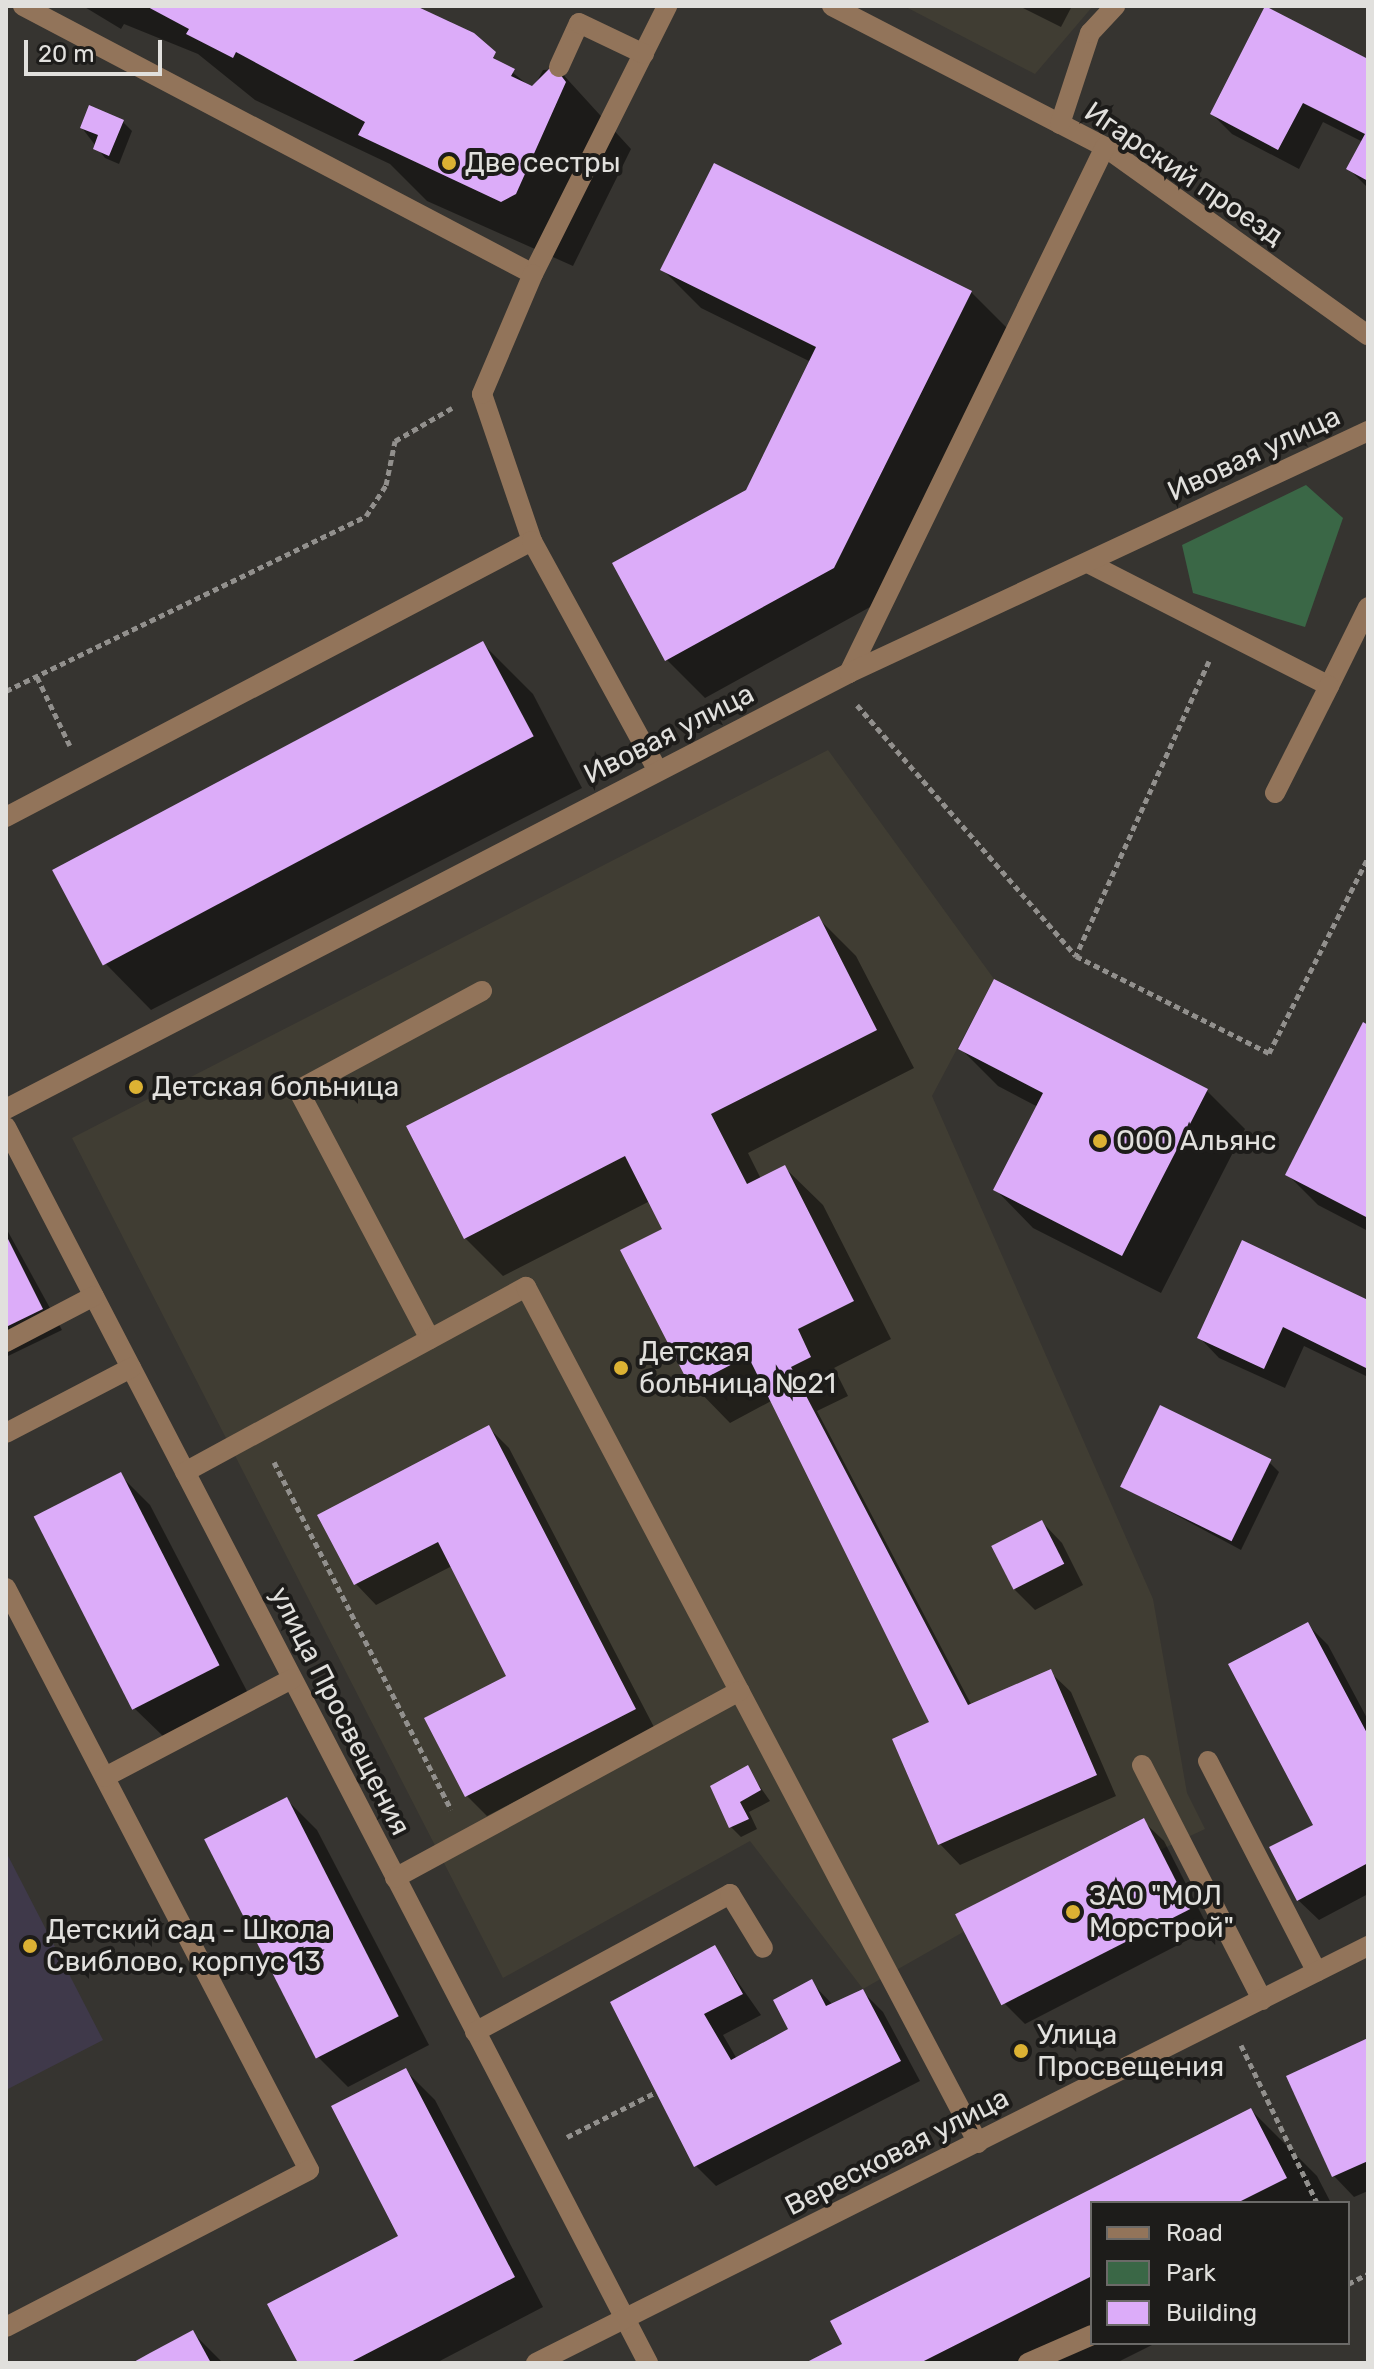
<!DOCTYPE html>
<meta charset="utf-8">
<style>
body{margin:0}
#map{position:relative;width:1374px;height:2369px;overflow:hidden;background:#363430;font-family:Rubik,sans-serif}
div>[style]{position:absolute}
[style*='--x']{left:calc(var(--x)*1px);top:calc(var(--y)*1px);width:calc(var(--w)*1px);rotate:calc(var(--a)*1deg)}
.built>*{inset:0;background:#403d33}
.education>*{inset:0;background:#3f394a}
.green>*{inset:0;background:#3a6746}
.shadow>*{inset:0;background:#0007}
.building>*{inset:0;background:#dcacf9;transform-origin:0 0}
.path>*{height:5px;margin-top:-2.5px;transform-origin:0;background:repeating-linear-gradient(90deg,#92908d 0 6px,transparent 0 10px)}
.minor>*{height:20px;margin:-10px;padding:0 10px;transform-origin:10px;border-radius:10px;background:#92745a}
.dots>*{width:22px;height:22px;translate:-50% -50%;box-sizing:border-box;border:4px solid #1d1c1a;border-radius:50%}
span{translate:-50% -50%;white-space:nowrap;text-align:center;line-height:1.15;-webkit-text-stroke:8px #1d1c1a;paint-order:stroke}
.poi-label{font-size:28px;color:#e1e0dd}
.left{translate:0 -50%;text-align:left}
.street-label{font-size:28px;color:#e1e0dd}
.frame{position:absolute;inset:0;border:8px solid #e1e0dd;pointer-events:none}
.legend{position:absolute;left:1090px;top:2201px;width:260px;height:144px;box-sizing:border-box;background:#1d1c1a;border:2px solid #6b6a68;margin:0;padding:10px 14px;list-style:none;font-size:24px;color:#e1e0dd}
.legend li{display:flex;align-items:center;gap:16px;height:40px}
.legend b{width:40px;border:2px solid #6b6a68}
.scale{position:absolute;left:24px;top:40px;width:138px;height:36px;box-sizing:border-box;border:4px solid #e1e0dd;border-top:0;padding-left:10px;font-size:24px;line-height:28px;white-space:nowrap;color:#e1e0dd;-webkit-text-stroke:6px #1d1c1a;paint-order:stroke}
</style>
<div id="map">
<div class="built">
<div style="clip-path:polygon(904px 6px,1093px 6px,1035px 74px)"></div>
<div style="clip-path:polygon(828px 750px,994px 979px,932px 1096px,1153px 1599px,1187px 1793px,1205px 1829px,1160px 1850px,1143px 1818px,957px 1914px,965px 1931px,863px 1989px,750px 1841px,503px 1978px,72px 1138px)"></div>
</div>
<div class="education">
<div style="clip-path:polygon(6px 1852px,103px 2040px,6px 2090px)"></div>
</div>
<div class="green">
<div style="clip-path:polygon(1306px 485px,1343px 518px,1305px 627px,1193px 593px,1182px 545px)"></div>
</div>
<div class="shadow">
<div style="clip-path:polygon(83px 6px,405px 6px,449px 21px,533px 89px,543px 70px,558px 69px,631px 149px,573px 266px,427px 201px,390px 164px,255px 100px,198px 54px,124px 24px,121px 29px)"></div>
<div style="clip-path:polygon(1019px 6px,1072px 6px,1061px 27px)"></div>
<div style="clip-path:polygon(1368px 61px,1368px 188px,1349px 169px,1363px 142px,1323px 122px,1299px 169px,1232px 134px,1212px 114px)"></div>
<div style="clip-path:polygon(122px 121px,132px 131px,119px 164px,105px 158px,82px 128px)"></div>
<div style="clip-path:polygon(663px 270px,971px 292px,1009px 330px,872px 606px,705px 698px,667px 660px,811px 362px,701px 308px)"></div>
<div style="clip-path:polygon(482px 643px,533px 694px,582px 788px,151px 1010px,101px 959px)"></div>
<div style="clip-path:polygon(818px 918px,856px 956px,914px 1068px,748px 1153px,761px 1179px,784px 1167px,823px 1205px,891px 1339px,834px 1368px,848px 1396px,817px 1411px,972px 1706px,1050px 1672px,1071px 1692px,1116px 1796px,960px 1865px,940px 1844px,894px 1740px,932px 1723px,773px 1400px,730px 1423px,692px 1384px,664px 1230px,650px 1201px,503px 1276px,465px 1238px)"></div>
<div style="clip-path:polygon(1368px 1027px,1368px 1231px,1318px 1205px,1288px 1175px)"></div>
<div style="clip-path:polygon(960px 1048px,1207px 1091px,1245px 1129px,1161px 1293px,1033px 1228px,995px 1189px,1038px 1107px,998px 1086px)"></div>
<div style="clip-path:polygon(6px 1228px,62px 1330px,6px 1357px)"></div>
<div style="clip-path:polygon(1368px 1303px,1368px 1377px,1304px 1346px,1285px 1388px,1219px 1358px,1199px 1337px)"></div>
<div style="clip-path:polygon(489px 1428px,509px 1448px,655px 1729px,487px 1816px,467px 1796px,509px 1676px,452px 1566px,376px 1605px,356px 1584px,319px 1515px)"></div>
<div style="clip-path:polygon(1269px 1462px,1279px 1472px,1241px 1550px,1122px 1486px)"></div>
<div style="clip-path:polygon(120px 1475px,150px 1505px,249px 1695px,165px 1738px,135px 1709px)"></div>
<div style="clip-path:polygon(1042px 1522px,1062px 1543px,1083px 1585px,1035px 1610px,1015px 1590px)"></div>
<div style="clip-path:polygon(1308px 1625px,1328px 1645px,1368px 1720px,1368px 1894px,1319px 1920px,1298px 1900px,1315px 1826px)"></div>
<div style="clip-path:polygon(747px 1768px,770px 1801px,749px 1812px,757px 1829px,741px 1837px,731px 1827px)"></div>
<div style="clip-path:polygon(287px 1800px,317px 1830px,429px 2045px,348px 2087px,318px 2057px)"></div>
<div style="clip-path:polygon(1143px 1821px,1164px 1841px,1209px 1929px,1025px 2024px,1005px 2004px)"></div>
<div style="clip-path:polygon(714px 1948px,761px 2015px,723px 2035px,737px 2059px,791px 2030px,811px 1982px,833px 2005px,862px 1991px,883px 2012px,920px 2081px,716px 2186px,696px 2166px,613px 2002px)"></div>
<div style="clip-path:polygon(1368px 2041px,1368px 2191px,1354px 2197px,1334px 2176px,1289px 2077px)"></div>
<div style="clip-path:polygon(405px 2070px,435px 2100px,543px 2307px,436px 2363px,301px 2363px,401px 2237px)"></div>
<div style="clip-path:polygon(1251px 2110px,1317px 2176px,1331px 2203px,1092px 2203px,1092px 2343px,1156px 2343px,1116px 2363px,810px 2363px)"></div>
<div style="clip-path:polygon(193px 2333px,223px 2363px,136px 2363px)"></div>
</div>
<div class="building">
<div style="clip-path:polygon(146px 6px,416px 6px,474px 33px,496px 52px,493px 58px,515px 69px,511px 76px,532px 86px,553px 65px,566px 82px,516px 194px,501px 202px,358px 135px,365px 122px,236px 52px,233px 58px,186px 34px,189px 29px)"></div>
<div style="clip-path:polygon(1265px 6px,1368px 59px,1368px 181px,1346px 169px,1365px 134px,1303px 103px,1278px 150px,1210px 114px)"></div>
<div style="clip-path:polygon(89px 105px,124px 120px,109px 156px,93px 149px,98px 135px,80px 128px)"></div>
<div style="clip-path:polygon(714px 163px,972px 291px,834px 568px,665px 661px,612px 563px,746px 490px,816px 347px,660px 270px)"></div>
<div style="left:483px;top:641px;width:108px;height:488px;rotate:62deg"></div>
<div style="clip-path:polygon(819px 916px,877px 1030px,711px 1114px,747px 1184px,785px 1165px,854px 1301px,798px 1329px,811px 1357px,791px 1367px,968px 1705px,1051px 1669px,1097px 1775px,938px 1845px,892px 1739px,929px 1722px,748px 1356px,690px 1386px,620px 1250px,662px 1229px,625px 1156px,464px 1239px,406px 1126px)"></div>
<div style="clip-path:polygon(994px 979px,1208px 1089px,1122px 1256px,993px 1190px,1043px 1093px,958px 1049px)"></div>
<div style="clip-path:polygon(1363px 1022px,1368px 1025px,1368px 1218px,1285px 1175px)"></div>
<div style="clip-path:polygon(6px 1235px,43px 1309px,6px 1327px)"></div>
<div style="clip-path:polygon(1242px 1240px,1368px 1300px,1368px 1369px,1283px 1327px,1264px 1369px,1197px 1338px)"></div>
<div style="left:1160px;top:1405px;width:124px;height:91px;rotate:26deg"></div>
<div style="clip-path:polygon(489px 1425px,636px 1709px,465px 1797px,424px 1718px,506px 1676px,438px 1542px,354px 1585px,317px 1515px)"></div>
<div style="left:121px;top:1472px;width:217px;height:98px;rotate:63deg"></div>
<div style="left:1042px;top:1520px;width:49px;height:57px;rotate:63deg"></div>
<div style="clip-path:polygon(1308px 1622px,1368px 1735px,1368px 1863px,1297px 1901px,1269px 1847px,1313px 1825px,1228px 1664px)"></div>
<div style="clip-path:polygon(748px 1765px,761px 1790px,740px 1802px,749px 1819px,729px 1828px,710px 1786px)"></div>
<div style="left:287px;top:1797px;width:246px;height:93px;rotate:63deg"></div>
<div style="left:1144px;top:1818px;width:102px;height:212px;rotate:63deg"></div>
<div style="clip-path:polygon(715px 1945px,743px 1994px,704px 2014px,731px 2060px,788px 2029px,773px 2000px,812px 1979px,826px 2006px,863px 1989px,901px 2061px,694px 2167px,610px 2002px)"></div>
<div style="clip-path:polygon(1368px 2038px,1368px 2161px,1332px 2177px,1286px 2076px)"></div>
<div style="clip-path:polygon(406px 2068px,515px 2277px,349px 2363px,298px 2363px,267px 2304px,398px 2236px,331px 2106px)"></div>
<div style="clip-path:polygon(1251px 2108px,1287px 2178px,1237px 2203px,1092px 2203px,1092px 2276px,920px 2363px,805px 2363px,842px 2344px,830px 2321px)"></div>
<div style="clip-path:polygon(193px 2330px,211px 2363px,132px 2363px,150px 2353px)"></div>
</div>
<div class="path">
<div style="--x:1209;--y:661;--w:324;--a:114.3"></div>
<div style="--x:1076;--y:956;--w:216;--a:26.7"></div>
<div style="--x:1269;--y:1053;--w:219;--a:-63.1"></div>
<div style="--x:37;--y:677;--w:76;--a:64.4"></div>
<div style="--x:6;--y:691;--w:400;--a:-25.9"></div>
<div style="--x:366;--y:516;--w:37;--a:-57"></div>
<div style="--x:386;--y:485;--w:45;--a:-78.4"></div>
<div style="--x:395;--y:441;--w:66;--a:-30.1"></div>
<div style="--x:857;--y:705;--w:333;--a:48.9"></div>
<div style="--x:274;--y:1462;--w:390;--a:63"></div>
<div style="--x:1241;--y:2045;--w:175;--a:64.3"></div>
<div style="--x:567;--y:2137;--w:100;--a:-26.8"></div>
<div style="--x:1348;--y:2284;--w:22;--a:-27"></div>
</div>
<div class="minor">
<div style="--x:23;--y:6;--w:576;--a:27.72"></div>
<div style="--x:533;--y:274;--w:300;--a:-63.4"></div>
<div style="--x:832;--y:6;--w:307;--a:27.3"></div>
<div style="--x:1105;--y:147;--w:323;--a:35.6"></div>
<div style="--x:559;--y:67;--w:48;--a:-65.6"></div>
<div style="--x:579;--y:23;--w:72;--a:25.5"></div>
<div style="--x:1060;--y:124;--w:96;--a:-71.8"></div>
<div style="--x:1090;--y:33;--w:37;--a:-47"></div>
<div style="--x:532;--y:541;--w:155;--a:-108.8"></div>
<div style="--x:482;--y:394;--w:130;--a:-67"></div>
<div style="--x:1090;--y:564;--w:268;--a:27"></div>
<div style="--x:1329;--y:686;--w:88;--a:-63.7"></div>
<div style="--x:849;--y:673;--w:585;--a:-64.05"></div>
<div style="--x:1275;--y:793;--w:120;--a:-63.2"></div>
<div style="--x:6;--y:817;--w:594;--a:-27.69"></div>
<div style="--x:532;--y:541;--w:262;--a:61.3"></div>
<div style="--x:6;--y:1109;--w:949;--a:-27.35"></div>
<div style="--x:849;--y:673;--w:573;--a:-25"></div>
<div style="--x:6;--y:1127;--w:1393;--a:62.55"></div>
<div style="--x:430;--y:1339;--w:282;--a:-117.9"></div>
<div style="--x:298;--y:1090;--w:209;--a:-28.3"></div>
<div style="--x:6;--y:1342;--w:99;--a:-27.6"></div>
<div style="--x:6;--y:1433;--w:141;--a:-27.5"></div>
<div style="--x:185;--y:1472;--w:388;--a:-28.5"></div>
<div style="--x:526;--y:1287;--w:968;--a:62.16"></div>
<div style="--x:6;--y:1588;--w:656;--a:62.5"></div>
<div style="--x:309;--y:2170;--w:341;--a:152.6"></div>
<div style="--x:1208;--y:1761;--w:237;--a:62.7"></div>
<div style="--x:1142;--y:1765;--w:264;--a:62.9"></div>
<div style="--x:105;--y:1777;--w:211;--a:-27.7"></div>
<div style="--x:395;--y:1878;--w:392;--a:-28.5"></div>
<div style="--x:475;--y:2032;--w:290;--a:-28.4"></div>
<div style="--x:730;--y:1894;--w:63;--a:58.6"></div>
<div style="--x:536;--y:2363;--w:931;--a:-26.62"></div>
<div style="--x:1028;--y:2363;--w:70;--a:-23.6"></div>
</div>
<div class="dots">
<div style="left:449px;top:163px;background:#dcb233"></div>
<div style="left:136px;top:1087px;background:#dcb233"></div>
<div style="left:1100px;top:1141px;background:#dcb233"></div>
<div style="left:621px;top:1368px;background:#dcb233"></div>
<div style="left:1073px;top:1912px;background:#dcb233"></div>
<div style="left:30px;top:1946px;background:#dcb233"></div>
<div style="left:1021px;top:2051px;background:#dcb233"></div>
</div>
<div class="poi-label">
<span class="left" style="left:465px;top:163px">Две сестры</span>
<span class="left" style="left:152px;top:1087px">Детская больница</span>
<span class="left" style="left:1116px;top:1141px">ООО Альянс</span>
<span class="left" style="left:639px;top:1368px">Детская<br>больница №21</span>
<span class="left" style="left:1089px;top:1912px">ЗАО "МОЛ<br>Морстрой"</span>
<span class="left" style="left:46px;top:1946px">Детский сад - Школа<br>Свиблово, корпус 13</span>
<span class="left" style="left:1037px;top:2051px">Улица<br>Просвещения</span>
</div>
<div class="street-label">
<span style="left:1184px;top:174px;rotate:34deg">Игарский проезд</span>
<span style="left:1254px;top:454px;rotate:-25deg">Ивовая улица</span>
<span style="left:669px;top:734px;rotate:-27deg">Ивовая улица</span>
<span style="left:340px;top:1711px;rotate:63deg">улица Просвещения</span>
<span style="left:897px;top:2152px;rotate:-27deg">Вересковая улица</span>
</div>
<div class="frame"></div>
<ul class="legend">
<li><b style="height:10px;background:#92745a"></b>Road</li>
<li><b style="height:22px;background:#3a6746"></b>Park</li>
<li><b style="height:22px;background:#dcacf9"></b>Building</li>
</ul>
<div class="scale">20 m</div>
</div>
